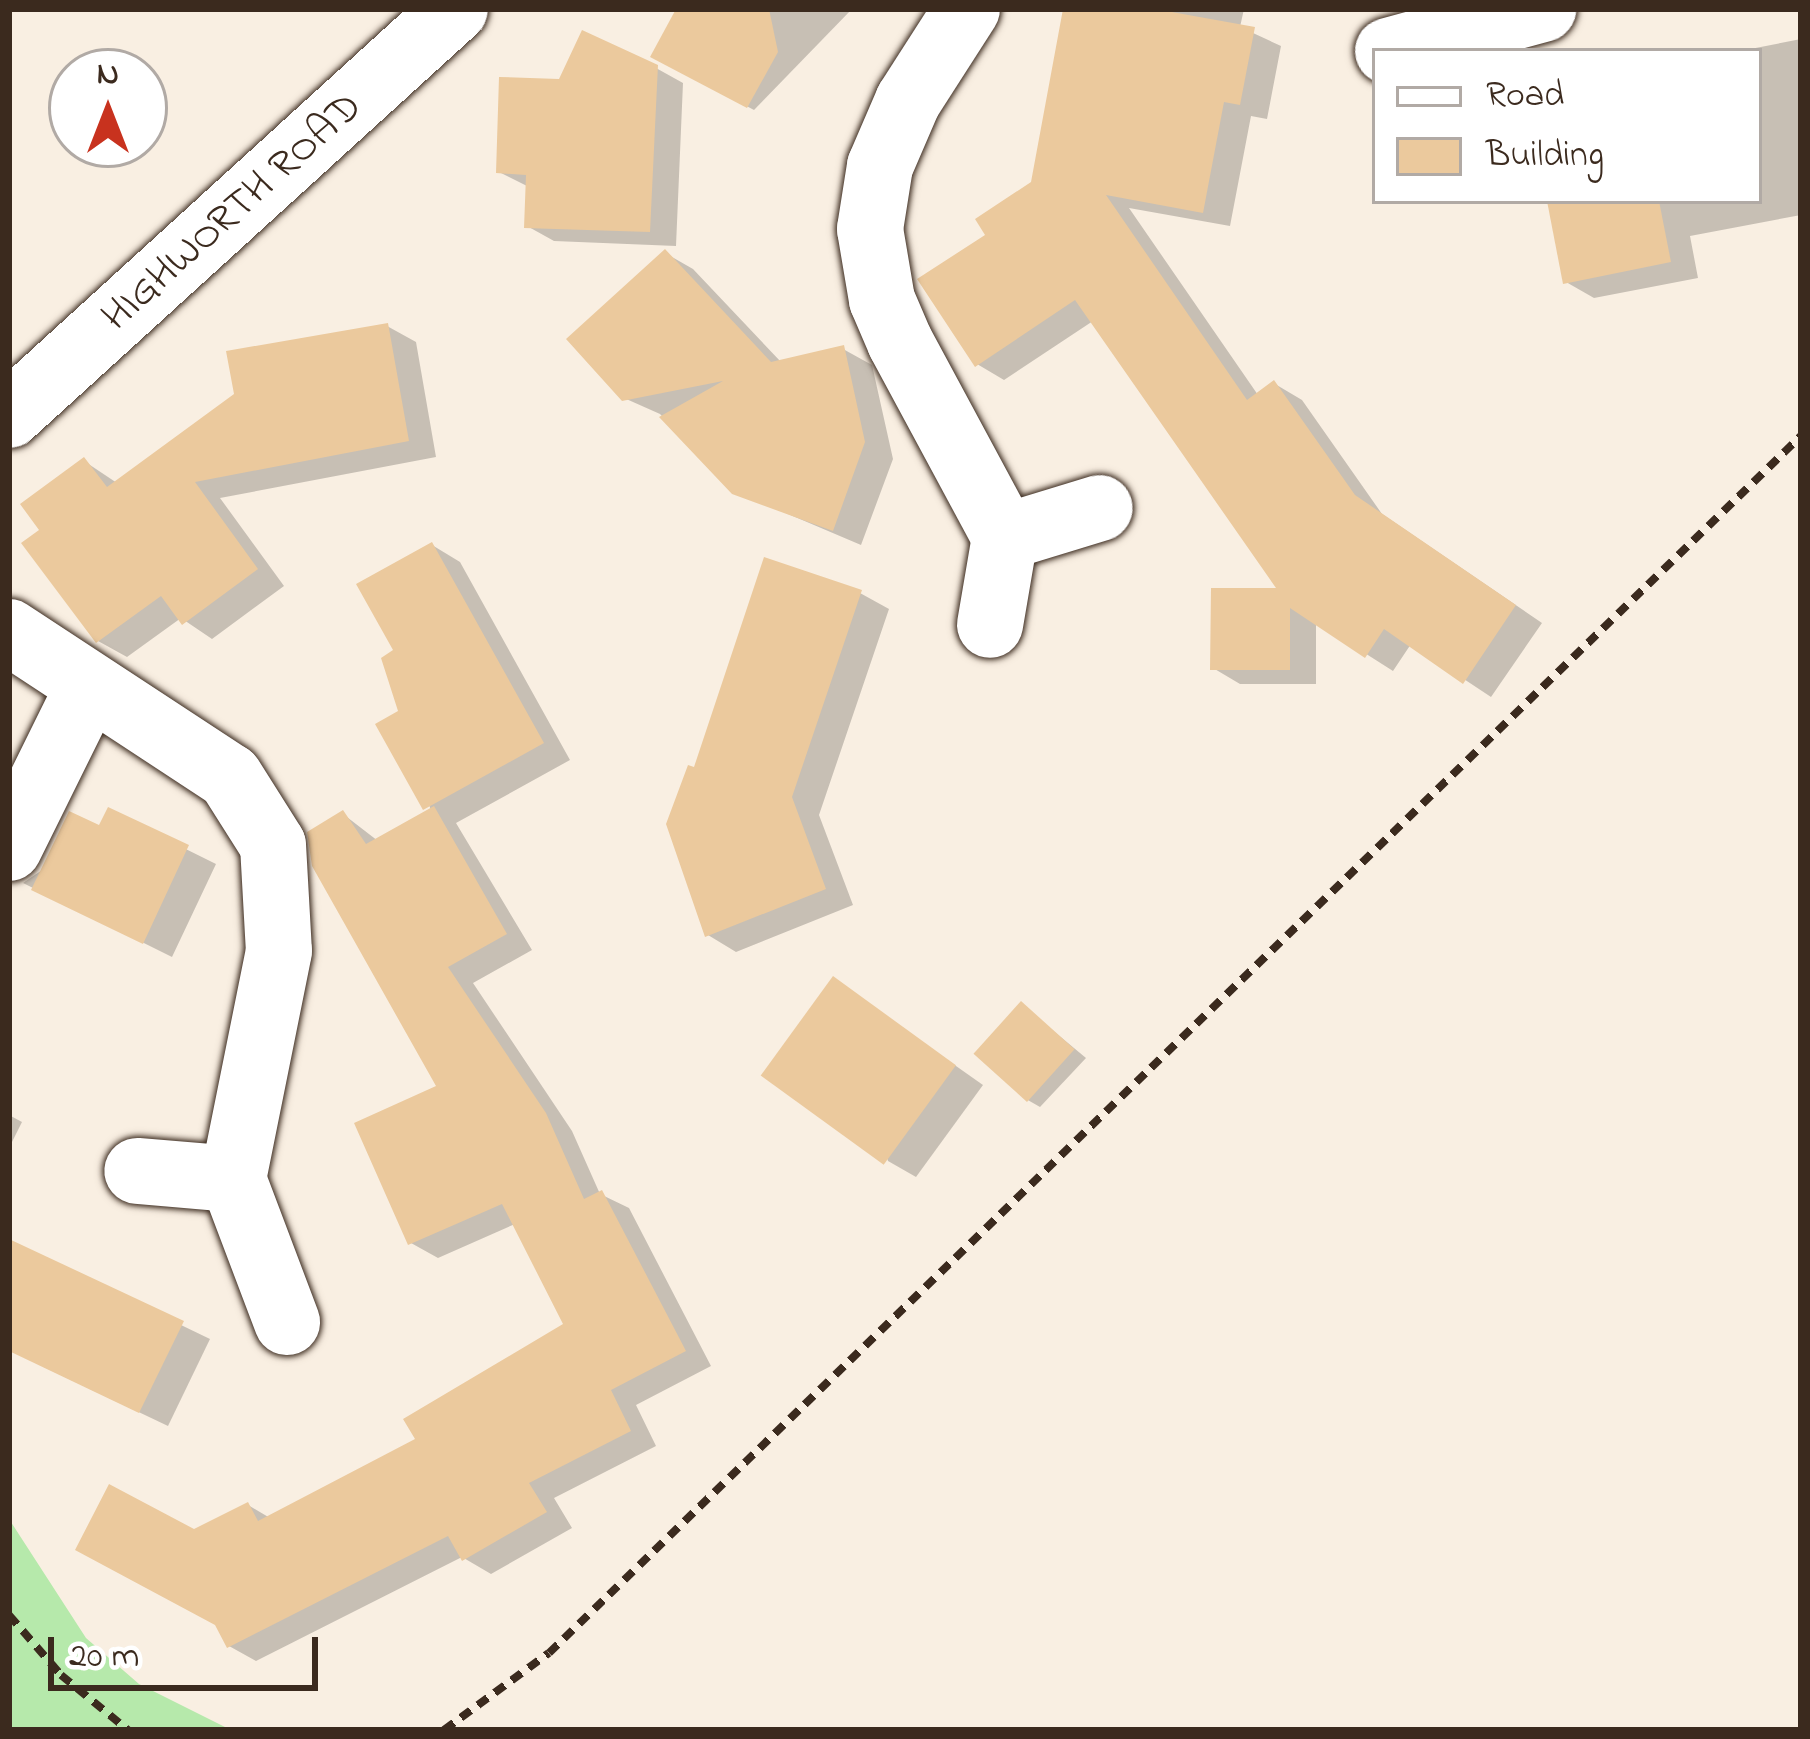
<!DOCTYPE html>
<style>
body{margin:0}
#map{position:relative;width:1810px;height:1739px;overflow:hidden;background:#f9efe2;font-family:"Indie Flower",sans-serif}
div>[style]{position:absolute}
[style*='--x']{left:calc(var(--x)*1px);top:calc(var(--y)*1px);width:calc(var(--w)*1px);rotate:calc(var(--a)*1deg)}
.green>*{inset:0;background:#b6e9ab}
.shadow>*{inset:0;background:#0003}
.building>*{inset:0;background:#ebc99d;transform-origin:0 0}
.path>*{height:8px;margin-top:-4px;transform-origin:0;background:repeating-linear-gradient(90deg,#3b2a1e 0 12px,transparent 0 21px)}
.roads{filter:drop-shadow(0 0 3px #3b2a1e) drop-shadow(0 0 3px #3b2a1e)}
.minor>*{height:66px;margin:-33px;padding:0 33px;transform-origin:33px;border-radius:33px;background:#fff}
span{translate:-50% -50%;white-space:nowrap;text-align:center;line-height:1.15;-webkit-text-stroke:9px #fff;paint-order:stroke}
.street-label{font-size:42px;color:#3b2a1e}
.frame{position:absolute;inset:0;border:12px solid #3b2a1e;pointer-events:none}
.legend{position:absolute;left:1372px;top:48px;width:390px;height:156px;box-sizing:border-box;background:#fff;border:3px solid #b1aaa5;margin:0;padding:15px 21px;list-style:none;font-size:36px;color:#3b2a1e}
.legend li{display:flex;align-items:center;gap:24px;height:60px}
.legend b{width:60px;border:3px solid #b1aaa5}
.north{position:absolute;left:48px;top:48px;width:120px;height:120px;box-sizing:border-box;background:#fff;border:3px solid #b1aaa5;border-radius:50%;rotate:0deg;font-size:33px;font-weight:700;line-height:48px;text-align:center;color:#3b2a1e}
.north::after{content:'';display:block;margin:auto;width:42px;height:54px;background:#c8321e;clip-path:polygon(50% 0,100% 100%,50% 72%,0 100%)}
.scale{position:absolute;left:48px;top:1637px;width:270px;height:54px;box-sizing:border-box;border:6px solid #3b2a1e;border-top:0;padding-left:15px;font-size:36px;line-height:42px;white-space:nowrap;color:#3b2a1e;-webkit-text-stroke:9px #fff;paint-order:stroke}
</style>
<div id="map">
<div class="green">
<div style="clip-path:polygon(9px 1519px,86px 1638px,139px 1684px,231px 1730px,9px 1730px)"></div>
</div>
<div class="shadow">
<div style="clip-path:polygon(680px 9px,852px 9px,754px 110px,681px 71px)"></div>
<div style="clip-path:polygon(1071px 9px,1244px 9px,1240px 27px,1281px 46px,1267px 119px,1251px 116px,1230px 226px,1129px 208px,1258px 395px,1275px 384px,1302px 400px,1382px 514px,1542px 623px,1491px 697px,1411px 644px,1393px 671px,1316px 622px,1316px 684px,1240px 684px,1213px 668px,1282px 591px,1093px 321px,1004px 380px,977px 364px,989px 236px,1033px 184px)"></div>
<div style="clip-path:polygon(1801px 39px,1801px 215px,1690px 236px,1698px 278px,1594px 298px,1566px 282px,1550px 201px,1759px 201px,1759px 51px,1740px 51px)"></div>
<div style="clip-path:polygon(656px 68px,683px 83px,676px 246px,554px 241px,527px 226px,529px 187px,499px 172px,561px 82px)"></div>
<div style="clip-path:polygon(665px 253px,693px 269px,781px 362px,843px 349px,872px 365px,893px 459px,861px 545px,734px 491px,660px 414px,624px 398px)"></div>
<div style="clip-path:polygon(387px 326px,416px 342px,436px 457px,220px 498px,284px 586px,212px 639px,181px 618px,127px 657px,98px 641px,43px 530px,84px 461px,117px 483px)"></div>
<div style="clip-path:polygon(432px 545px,460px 562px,570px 760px,456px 823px,532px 950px,473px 983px,572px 1131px,600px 1194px,629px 1208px,711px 1366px,636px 1405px,656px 1446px,554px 1498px,572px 1528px,491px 1574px,462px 1557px,256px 1661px,229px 1646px,194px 1532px,248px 1505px,270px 1518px,420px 1440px,567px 1325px,515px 1224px,438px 1258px,411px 1243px,440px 1088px,343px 814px,378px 841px,431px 811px,402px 712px,397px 651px)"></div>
<div style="clip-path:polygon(860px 593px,889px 609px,819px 815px,853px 905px,736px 952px,708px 935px,695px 771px)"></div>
<div style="clip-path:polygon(109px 811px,216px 864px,172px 957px,23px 883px,101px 830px)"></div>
<div style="clip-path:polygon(834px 980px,983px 1085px,916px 1177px,888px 1161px)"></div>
<div style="clip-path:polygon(1021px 1004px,1086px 1058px,1040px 1107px,1026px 1099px)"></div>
<div style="clip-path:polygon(9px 1115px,22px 1122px,9px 1148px)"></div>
<div style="clip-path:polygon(9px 1242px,210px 1339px,168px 1426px,44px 1367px,9px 1331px)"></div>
</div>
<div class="building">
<div style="clip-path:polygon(676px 9px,769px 9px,778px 52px,747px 108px,650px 57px)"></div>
<div style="clip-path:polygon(1063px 9px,1155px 9px,1255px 27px,1240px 105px,1224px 102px,1203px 213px,1106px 195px,1247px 400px,1274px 380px,1355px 495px,1516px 605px,1463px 684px,1384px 629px,1365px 658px,1290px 608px,1290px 670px,1210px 670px,1211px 588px,1276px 588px,1075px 300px,975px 367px,917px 279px,985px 235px,975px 219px,1031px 182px)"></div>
<div style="clip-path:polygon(582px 30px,658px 65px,650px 232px,524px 228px,526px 175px,496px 173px,499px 77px,559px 79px)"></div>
<div style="clip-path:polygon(1547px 201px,1659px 201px,1671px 262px,1563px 284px)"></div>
<div style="clip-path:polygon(665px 249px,771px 362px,844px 345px,865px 442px,833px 531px,732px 494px,659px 417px,723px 381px,622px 401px,566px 339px)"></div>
<div style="clip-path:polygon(388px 323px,409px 441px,195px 482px,258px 569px,182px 625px,161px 596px,96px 643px,21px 543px,39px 530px,20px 504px,84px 457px,107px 487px,234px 394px,226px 351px)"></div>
<div style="clip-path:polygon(432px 542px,544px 743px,423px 810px,375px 724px,398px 711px,381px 658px,393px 650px,356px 584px)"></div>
<div style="clip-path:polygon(764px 557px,862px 590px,792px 797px,826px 889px,705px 937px,666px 824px,688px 765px,694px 767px)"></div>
<div style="clip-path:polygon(434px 806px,507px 934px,448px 967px,546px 1113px,584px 1199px,602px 1190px,686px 1351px,611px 1390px,631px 1431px,529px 1483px,547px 1512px,462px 1561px,448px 1536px,227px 1648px,215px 1625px,75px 1550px,109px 1484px,194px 1529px,248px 1502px,258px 1521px,415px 1439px,403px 1419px,563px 1324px,502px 1204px,408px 1245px,354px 1123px,436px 1086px,312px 866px,307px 832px,343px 810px,366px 844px)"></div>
<div style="clip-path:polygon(108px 807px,189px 845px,143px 944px,31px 890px,69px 811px,99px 825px)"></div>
<div style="left:833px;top:976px;width:152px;height:123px;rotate:36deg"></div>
<div style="left:1021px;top:1001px;width:72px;height:71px;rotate:42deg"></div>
<div style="clip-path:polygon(9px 1239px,184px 1321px,139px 1413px,9px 1351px)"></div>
</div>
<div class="path">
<div style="--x:9;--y:1615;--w:79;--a:49.1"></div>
<div style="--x:61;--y:1675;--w:87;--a:39.4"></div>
<div style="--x:444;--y:1730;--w:130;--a:-36.3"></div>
<div style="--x:549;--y:1653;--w:1746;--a:-44.19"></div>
</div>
<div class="roads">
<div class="minor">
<div style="--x:967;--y:9;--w:109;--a:122.7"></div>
<div style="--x:908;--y:101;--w:71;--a:113.3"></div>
<div style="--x:880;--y:166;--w:64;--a:99"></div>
<div style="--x:870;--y:229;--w:72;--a:80.4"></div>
<div style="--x:882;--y:300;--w:46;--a:66.8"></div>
<div style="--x:900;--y:342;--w:221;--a:61.7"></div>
<div style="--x:1005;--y:537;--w:89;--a:99.7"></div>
<div style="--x:1388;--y:51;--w:161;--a:-15.2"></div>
<div style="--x:9;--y:415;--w:603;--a:-42.31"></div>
<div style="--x:1005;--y:537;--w:99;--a:-17"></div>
<div style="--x:9;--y:632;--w:264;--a:33.3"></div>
<div style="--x:230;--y:777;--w:80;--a:57.7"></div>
<div style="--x:273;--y:845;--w:106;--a:86.8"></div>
<div style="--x:279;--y:951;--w:233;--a:101.4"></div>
<div style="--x:233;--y:1179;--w:96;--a:-175.2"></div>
<div style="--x:9;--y:848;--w:176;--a:-63.7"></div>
<div style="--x:233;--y:1179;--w:153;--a:69.3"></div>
</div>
</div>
<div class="street-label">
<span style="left:233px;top:213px;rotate:-42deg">HIGHWORTH ROAD</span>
</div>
<div class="frame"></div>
<ul class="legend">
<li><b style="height:15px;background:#fff"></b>Road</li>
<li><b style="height:33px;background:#ebc99d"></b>Building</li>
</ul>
<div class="north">N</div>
<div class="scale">20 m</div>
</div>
